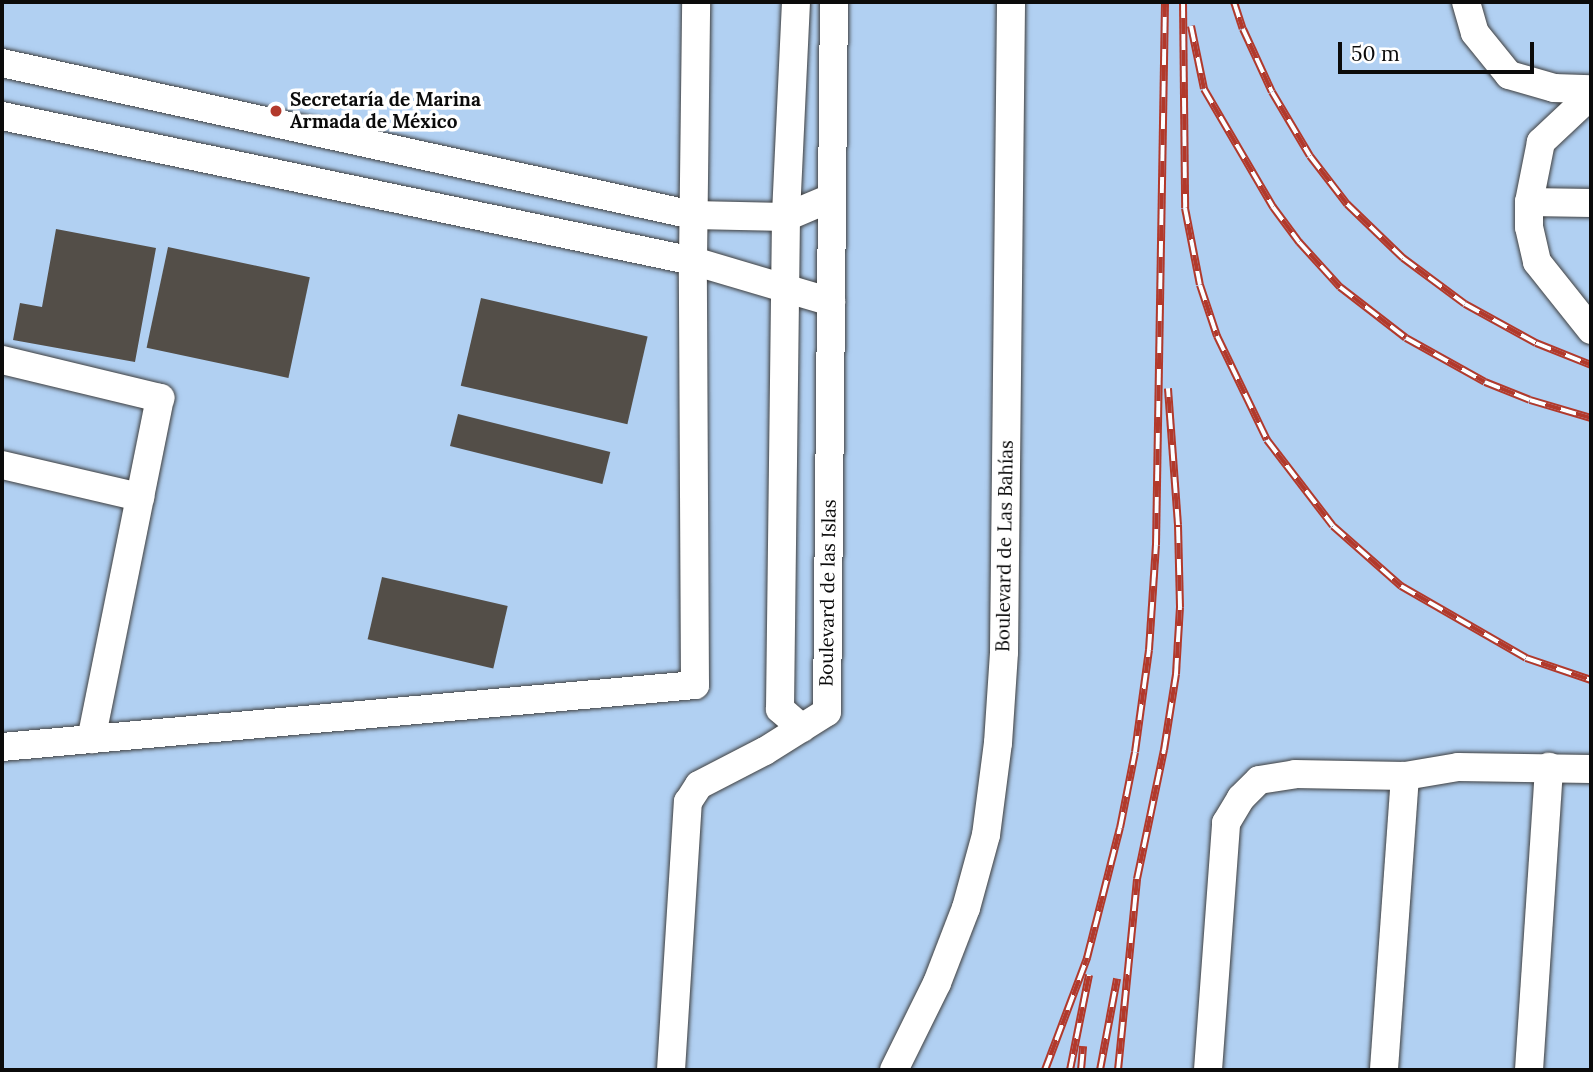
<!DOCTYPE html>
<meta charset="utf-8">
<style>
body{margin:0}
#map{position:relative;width:1593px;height:1072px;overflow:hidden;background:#fefde9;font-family:Lora,serif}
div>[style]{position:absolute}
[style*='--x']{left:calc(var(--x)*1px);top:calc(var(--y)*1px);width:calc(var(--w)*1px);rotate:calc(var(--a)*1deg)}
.water>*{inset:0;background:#b1d0f2;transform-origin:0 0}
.building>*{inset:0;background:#534e48;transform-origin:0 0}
.roads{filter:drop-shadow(0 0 2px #3e3e3e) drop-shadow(0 0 2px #3e3e3e)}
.minor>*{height:28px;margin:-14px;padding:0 14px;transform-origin:14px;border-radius:14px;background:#fff}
.rail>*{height:8px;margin-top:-4px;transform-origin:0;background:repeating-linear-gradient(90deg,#fff 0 16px,#b2392b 0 32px);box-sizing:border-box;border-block:2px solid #b2392b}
.dots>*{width:19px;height:19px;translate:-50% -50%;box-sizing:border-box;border:4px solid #fff;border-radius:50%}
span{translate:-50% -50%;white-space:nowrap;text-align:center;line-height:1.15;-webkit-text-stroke:7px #fff;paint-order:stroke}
.poi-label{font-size:19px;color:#0b0b0b;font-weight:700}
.left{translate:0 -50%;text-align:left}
.street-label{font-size:19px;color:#0b0b0b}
.frame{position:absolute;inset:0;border:4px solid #0b0b0b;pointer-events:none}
.scale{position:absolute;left:1338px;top:42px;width:196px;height:32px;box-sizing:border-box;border:4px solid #0b0b0b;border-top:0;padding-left:9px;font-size:21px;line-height:24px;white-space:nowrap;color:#0b0b0b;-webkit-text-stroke:5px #fff;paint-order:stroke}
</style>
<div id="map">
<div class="water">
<div style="left:2px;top:2px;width:1589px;height:1068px"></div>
</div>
<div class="building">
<div style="clip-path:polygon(56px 229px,156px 248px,135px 362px,13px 340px,20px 303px,42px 307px)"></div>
<div style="left:168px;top:247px;width:145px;height:103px;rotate:12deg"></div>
<div style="left:481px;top:298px;width:171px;height:90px;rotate:13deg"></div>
<div style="left:458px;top:414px;width:157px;height:33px;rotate:14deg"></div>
<div style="left:382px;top:577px;width:129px;height:64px;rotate:13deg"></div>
</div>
<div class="roads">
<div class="minor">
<div style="--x:796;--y:2;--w:215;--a:92.7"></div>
<div style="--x:786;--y:217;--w:492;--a:90.7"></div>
<div style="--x:780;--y:709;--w:29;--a:41"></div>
<div style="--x:1466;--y:2;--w:32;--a:74"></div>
<div style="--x:1475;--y:33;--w:54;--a:51"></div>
<div style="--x:1509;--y:75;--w:47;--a:16.1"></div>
<div style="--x:1554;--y:88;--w:37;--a:2"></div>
<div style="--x:2;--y:63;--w:708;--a:12.41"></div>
<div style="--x:693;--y:215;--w:93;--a:1.2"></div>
<div style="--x:786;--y:217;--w:49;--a:-22.9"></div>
<div style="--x:1591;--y:95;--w:69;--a:136.8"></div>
<div style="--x:1541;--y:142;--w:61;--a:101.3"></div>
<div style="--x:1529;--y:202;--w:25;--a:90"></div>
<div style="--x:1529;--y:227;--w:36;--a:77"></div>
<div style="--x:1537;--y:262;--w:87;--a:51.5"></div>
<div style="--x:2;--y:116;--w:706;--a:11.85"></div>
<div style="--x:693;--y:261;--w:144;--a:16.5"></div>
<div style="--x:1529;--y:202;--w:62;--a:0.9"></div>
<div style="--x:2;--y:360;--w:163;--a:13.5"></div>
<div style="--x:160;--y:398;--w:348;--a:101.4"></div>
<div style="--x:2;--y:465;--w:142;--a:13.1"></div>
<div style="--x:2;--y:747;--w:696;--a:-5.11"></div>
<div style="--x:695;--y:685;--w:424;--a:-90.3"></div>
<div style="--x:693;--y:261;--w:259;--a:-89.3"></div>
<div style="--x:1405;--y:776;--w:54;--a:-9.6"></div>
<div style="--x:1458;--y:767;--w:133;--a:0.9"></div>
<div style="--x:671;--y:1070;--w:269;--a:-86.4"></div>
<div style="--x:688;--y:802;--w:20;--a:-57"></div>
<div style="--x:699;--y:785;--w:74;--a:-27.3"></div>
<div style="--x:765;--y:751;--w:73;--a:-32.2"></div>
<div style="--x:827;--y:712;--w:710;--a:-89.44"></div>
<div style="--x:894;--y:1070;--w:97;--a:-63.7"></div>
<div style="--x:937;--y:983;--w:80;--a:-68.9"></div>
<div style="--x:966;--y:908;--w:76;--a:-74.7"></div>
<div style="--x:986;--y:835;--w:93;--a:-82.6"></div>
<div style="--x:998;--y:743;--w:91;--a:-86.2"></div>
<div style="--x:1004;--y:652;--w:650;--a:-89.38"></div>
<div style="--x:1208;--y:1070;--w:248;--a:-85.8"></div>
<div style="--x:1226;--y:823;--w:29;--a:-59"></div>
<div style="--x:1241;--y:798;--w:25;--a:-45"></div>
<div style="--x:1259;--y:780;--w:36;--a:-9"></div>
<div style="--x:1295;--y:774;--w:110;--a:1"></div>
<div style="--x:1405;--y:776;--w:295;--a:94.1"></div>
<div style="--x:1529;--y:1070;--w:304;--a:-86.2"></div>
</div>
</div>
<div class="rail">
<div style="--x:1183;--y:2;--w:206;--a:89.4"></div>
<div style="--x:1185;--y:208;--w:78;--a:79"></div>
<div style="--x:1200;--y:285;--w:54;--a:71.6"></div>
<div style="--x:1217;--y:336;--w:115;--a:64.3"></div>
<div style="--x:1267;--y:440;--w:108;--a:52.5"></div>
<div style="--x:1333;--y:526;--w:91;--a:41.4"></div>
<div style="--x:1401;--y:586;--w:144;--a:29.9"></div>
<div style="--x:1526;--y:658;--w:69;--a:18.7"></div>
<div style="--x:1234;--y:2;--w:28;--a:72"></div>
<div style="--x:1243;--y:29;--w:69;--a:65.3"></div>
<div style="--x:1272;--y:92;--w:74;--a:59.3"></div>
<div style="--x:1310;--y:156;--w:61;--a:52.4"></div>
<div style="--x:1347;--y:204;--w:78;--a:44"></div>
<div style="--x:1403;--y:258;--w:77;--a:36.6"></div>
<div style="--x:1465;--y:304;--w:81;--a:28.8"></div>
<div style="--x:1536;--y:343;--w:59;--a:21.8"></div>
<div style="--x:1191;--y:26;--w:64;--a:78.3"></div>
<div style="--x:1204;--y:89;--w:137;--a:59.7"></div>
<div style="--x:1273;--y:207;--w:44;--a:53.4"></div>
<div style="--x:1299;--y:242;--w:61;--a:47.7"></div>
<div style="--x:1340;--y:287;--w:83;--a:37.7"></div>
<div style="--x:1406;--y:338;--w:90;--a:29.1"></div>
<div style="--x:1485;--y:382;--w:48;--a:21.8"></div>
<div style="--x:1530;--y:400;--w:64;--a:16.4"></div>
<div style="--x:1045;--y:1070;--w:120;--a:-69.4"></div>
<div style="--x:1087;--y:958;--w:134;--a:-75.8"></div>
<div style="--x:1120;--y:828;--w:77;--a:-78.8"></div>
<div style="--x:1135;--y:752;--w:103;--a:-82.2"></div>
<div style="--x:1149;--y:650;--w:105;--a:-86.2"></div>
<div style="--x:1156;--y:545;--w:543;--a:-89.05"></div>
<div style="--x:1070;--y:1070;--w:97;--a:-78.7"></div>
<div style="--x:1081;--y:1070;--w:24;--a:-85"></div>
<div style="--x:1100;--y:1070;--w:93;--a:-79.4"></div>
<div style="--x:1118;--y:1070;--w:192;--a:-84.3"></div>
<div style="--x:1137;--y:879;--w:132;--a:-78.2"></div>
<div style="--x:1164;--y:750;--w:77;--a:-81"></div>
<div style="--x:1176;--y:674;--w:67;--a:-86.6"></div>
<div style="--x:1180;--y:607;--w:82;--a:-91.4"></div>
<div style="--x:1178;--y:525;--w:137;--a:-94.2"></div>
</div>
<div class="dots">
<div style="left:276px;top:111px;background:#b2392b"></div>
</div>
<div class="poi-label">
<span class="left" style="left:290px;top:111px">Secretaría de Marina<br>Armada de México</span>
</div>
<div class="street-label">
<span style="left:1005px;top:546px;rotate:-89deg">Boulevard de Las Bahías</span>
<span style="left:828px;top:593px;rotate:-89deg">Boulevard de las Islas</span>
</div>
<div class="frame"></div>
<div class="scale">50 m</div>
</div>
